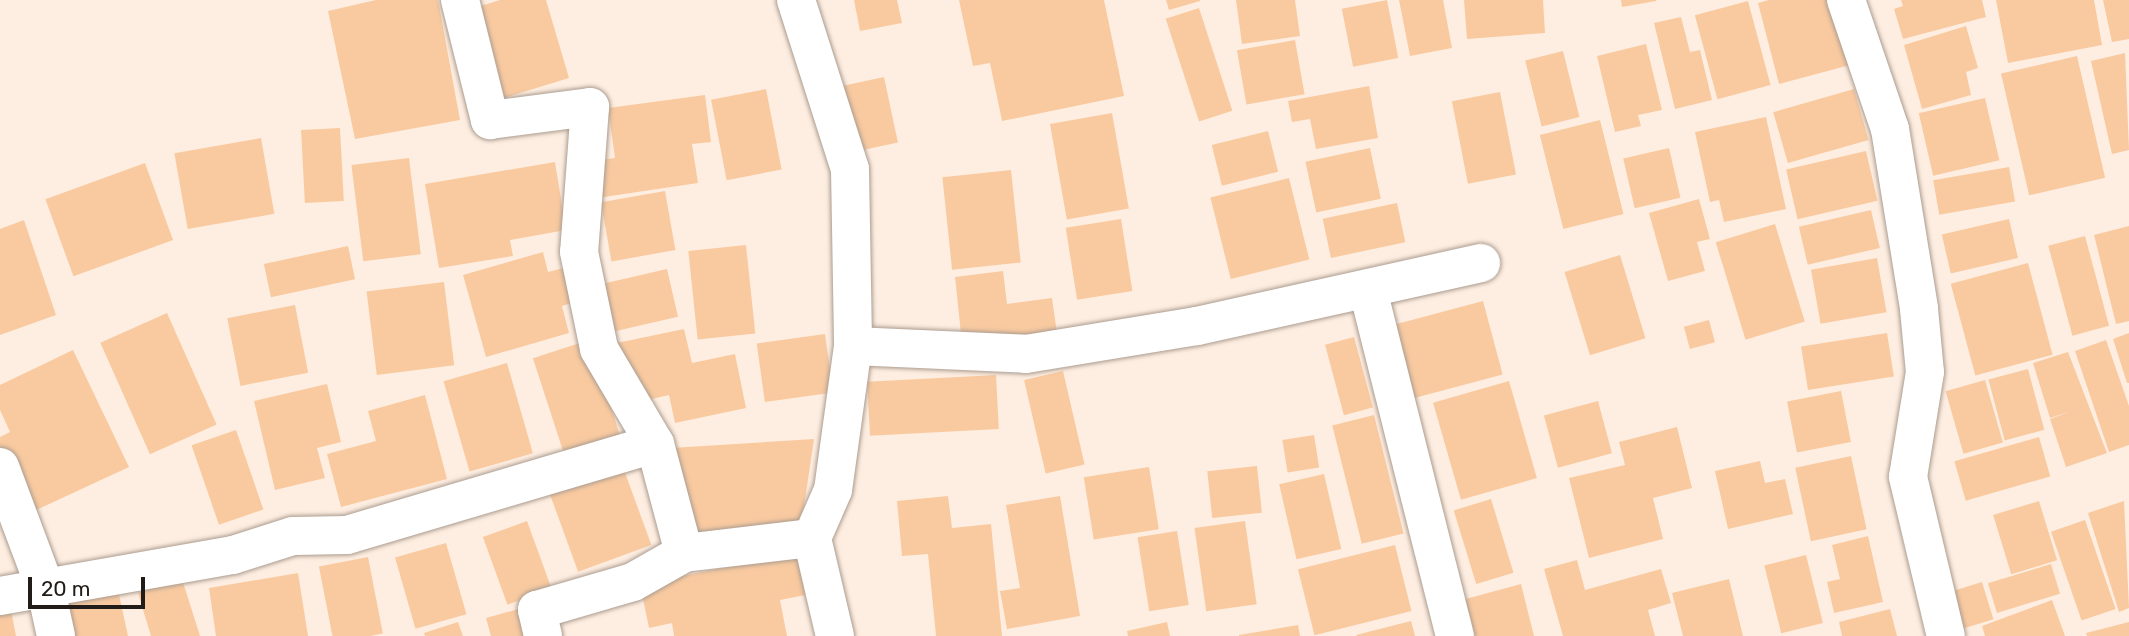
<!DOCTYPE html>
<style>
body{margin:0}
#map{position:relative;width:2129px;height:636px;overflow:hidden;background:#feeee1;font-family:Rubik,sans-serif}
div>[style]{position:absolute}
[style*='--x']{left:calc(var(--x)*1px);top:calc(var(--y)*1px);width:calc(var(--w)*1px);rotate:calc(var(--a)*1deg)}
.building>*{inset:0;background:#f9caa0;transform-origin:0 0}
.roads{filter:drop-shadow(0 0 2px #ab9c90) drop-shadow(0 0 2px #ab9c90)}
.street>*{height:38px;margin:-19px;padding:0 19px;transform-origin:19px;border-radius:19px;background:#fff}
span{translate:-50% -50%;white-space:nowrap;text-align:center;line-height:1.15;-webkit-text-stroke:7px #fff;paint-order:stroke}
.scale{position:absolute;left:28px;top:577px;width:117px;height:32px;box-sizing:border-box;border:4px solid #211c17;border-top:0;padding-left:9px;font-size:21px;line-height:24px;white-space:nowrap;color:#211c17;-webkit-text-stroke:5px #fff;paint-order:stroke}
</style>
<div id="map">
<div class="building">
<div style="clip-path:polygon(376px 0,438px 0,460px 120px,355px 139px,328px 11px)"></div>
<div style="clip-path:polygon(500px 0,546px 0,569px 78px,501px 99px,474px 8px)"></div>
<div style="clip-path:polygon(854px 0,897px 0,902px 23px,860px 31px)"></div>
<div style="clip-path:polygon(959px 0,1104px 0,1124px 96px,1002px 121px,990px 63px,973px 66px)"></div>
<div style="clip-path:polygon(1166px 0,1200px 0,1200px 1px,1169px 10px)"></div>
<div style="clip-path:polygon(1236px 0,1295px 0,1300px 36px,1242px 44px)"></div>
<div style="left:1387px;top:0;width:59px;height:46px;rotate:79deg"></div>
<div style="clip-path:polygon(1399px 0,1443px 0,1452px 48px,1410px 56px)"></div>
<div style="clip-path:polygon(1464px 0,1543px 0,1545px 33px,1467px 39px)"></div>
<div style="clip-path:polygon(1621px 0,1656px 0,1656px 1px,1622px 7px)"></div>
<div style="clip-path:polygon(1769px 0,1833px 0,1850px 65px,1779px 84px,1758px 3px)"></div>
<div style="clip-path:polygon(1901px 0,1982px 0,1986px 17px,1903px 39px,1894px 9px,1903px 6px)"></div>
<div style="clip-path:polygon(1996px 0,2094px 0,2102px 45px,2008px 63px)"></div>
<div style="clip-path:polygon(2103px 0,2129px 0,2129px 39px,2112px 42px)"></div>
<div style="left:1748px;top:1px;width:87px;height:55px;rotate:75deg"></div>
<div style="left:1199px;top:8px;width:108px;height:35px;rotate:72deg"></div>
<div style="clip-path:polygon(1681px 17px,1690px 52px,1700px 50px,1712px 100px,1675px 109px,1654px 23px)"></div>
<div style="clip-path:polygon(1966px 26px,1978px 68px,1966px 72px,1971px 95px,1922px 109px,1904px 45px)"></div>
<div style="left:1295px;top:40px;width:55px;height:59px;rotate:80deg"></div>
<div style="clip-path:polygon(1646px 44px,1662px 110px,1638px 115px,1641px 126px,1615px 132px,1597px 56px)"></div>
<div style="left:1563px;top:51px;width:68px;height:39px;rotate:76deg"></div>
<div style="clip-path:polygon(2125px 53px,2129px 150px,2112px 154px,2091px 61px)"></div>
<div style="left:2077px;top:56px;width:125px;height:78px;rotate:77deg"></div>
<div style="left:884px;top:77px;width:67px;height:50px;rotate:78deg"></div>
<div style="clip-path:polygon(1369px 86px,1378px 138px,1316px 149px,1310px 119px,1292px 122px,1288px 101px)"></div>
<div style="left:766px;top:89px;width:82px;height:56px;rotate:79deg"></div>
<div style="left:1854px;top:89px;width:53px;height:84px;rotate:74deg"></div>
<div style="left:1500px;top:92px;width:84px;height:49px;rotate:79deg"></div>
<div style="clip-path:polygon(705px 95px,711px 142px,692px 144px,698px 183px,597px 198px,592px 161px,615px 158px,608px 108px)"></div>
<div style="left:1985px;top:98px;width:64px;height:68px;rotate:77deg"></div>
<div style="left:1112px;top:113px;width:97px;height:63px;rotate:80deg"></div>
<div style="clip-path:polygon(1766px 117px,1786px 209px,1724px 222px,1719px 200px,1710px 202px,1695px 132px)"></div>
<div style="left:1600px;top:120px;width:97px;height:62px;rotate:76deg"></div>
<div style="left:340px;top:128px;width:73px;height:39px;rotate:87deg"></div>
<div style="left:1268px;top:131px;width:42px;height:58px;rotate:76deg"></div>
<div style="left:261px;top:138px;width:77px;height:88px;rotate:80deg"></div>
<div style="left:1370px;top:148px;width:52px;height:66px;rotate:78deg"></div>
<div style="left:1669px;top:148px;width:51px;height:47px;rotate:77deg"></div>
<div style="left:1866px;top:151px;width:51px;height:82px;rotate:77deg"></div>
<div style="left:409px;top:158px;width:97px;height:58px;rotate:83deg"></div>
<div style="clip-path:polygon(555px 162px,566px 230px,510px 240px,513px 256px,439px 268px,425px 184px)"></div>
<div style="left:145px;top:163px;width:82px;height:106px;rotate:70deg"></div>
<div style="left:2009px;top:167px;width:35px;height:77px;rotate:80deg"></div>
<div style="left:1011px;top:170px;width:93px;height:69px;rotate:84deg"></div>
<div style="left:1289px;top:178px;width:84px;height:81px;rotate:76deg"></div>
<div style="left:665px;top:191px;width:60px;height:65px;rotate:80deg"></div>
<div style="clip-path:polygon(1699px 199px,1710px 239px,1697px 242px,1705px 271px,1668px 281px,1649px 213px)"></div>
<div style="left:1397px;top:203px;width:40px;height:76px;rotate:78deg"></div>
<div style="left:1871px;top:210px;width:39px;height:74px;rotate:77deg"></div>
<div style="left:1121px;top:219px;width:73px;height:56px;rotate:81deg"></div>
<div style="left:2009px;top:219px;width:40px;height:69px;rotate:77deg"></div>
<div style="clip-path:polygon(24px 220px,56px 315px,0 335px,0 229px)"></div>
<div style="left:1775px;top:224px;width:102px;height:62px;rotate:73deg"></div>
<div style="clip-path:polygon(2129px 226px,2129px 321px,2116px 324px,2094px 235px)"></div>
<div style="left:2085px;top:236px;width:93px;height:38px;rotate:75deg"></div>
<div style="left:746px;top:245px;width:89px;height:58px;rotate:84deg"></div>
<div style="left:348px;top:246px;width:34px;height:86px;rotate:78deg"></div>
<div style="clip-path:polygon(543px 252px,548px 272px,567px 267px,577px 301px,562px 306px,569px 333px,486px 357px,463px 275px)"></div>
<div style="left:1620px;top:255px;width:87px;height:58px;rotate:73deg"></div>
<div style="left:1877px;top:258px;width:55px;height:67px;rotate:80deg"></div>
<div style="left:2028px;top:263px;width:95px;height:80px;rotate:75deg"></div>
<div style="left:667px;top:269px;width:49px;height:78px;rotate:77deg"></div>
<div style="clip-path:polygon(1003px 271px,1007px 304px,1052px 298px,1057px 333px,962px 343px,955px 277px)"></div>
<div style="left:444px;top:282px;width:84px;height:78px;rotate:83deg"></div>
<div style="left:1483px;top:301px;width:76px;height:98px;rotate:75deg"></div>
<div style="left:295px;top:305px;width:69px;height:69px;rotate:79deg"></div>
<div style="left:167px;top:313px;width:122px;height:73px;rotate:66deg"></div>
<div style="left:1709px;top:320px;width:23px;height:26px;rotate:75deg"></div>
<div style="clip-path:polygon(684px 329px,692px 363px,735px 354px,746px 408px,675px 423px,669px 395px,639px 402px,612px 344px)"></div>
<div style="left:1887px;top:333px;width:44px;height:87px;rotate:81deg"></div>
<div style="clip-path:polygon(2129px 333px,2129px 383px,2127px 383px,2113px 339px)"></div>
<div style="left:825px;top:334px;width:59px;height:69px;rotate:82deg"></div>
<div style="left:1354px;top:337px;width:73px;height:30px;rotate:75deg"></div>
<div style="left:589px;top:340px;width:105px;height:59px;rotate:72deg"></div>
<div style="clip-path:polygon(2106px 340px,2129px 406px,2129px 445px,2109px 452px,2075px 351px)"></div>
<div style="clip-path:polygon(73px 350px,129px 467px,32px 512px,0 446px,0 437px,10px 432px,0 410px,0 385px)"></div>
<div style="clip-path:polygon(2068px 352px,2107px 453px,2066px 467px,2050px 419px,2071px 411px,2050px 418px,2033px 363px)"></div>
<div style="left:507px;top:363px;width:94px;height:66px;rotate:74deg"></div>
<div style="left:2028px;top:369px;width:63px;height:41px;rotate:75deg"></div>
<div style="left:1063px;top:371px;width:96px;height:40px;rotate:77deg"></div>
<div style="left:996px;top:375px;width:54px;height:129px;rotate:87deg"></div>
<div style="left:1985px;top:380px;width:65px;height:41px;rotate:74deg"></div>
<div style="left:1509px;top:381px;width:101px;height:79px;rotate:74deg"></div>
<div style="clip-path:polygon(327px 384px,341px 442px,317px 448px,325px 478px,275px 490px,254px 401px)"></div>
<div style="left:1841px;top:391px;width:52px;height:55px;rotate:79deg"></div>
<div style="clip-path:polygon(425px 395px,447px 479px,341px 507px,327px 454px,376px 441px,368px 411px)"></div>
<div style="left:1598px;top:401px;width:54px;height:56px;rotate:75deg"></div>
<div style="left:1374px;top:415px;width:122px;height:43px;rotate:76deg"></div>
<div style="clip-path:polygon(1677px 427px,1692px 488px,1653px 498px,1663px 539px,1589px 558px,1569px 478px,1625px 465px,1619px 442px)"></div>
<div style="left:236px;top:430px;width:84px;height:47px;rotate:71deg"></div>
<div style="left:1314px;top:435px;width:33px;height:32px;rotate:81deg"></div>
<div style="left:2039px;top:437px;width:41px;height:88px;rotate:74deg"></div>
<div style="clip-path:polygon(814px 439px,801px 527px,692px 537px,671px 448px)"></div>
<div style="left:1851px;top:456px;width:75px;height:57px;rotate:78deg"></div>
<div style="clip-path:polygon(1760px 461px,1765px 483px,1785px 479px,1793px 514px,1728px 529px,1715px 471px)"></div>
<div style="left:1257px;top:466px;width:47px;height:50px;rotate:84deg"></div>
<div style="left:623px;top:467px;width:83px;height:78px;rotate:70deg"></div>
<div style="left:1149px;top:467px;width:63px;height:66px;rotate:81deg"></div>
<div style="left:1324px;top:474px;width:77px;height:46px;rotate:77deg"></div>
<div style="clip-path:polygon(948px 496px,952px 528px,991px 524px,1002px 636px,936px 636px,928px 554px,902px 556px,897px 501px)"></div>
<div style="clip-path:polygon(1060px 496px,1080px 616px,1007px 629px,1000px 591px,1020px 588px,1006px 505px)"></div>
<div style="left:1491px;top:499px;width:77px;height:39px;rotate:73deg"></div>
<div style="left:2039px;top:501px;width:62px;height:48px;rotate:73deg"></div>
<div style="clip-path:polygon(2124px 501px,2129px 608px,2119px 612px,2088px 513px)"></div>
<div style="left:2085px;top:520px;width:94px;height:36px;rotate:71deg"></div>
<div style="left:527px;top:521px;width:72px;height:47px;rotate:70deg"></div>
<div style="left:1245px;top:521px;width:84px;height:51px;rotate:82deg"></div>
<div style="left:1177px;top:531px;width:75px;height:40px;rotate:81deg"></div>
<div style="clip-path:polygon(1868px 536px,1883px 602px,1834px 613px,1827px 582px,1840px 579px,1832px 545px)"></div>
<div style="left:446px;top:543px;width:74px;height:53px;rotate:74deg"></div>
<div style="left:1395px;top:545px;width:68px;height:100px;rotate:76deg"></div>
<div style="clip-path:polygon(797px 554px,805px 595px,780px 600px,787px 636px,674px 636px,672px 623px,649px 628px,640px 584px)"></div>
<div style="left:1806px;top:555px;width:70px;height:43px;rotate:76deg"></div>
<div style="left:368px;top:557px;width:78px;height:50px;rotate:79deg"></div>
<div style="clip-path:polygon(1577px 560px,1585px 590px,1661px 569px,1671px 603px,1648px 610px,1655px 636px,1563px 636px,1544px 569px)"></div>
<div style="left:2051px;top:564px;width:31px;height:66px;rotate:73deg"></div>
<div style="clip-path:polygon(298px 573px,308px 636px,216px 636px,209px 588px)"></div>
<div style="clip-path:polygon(182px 579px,200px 636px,151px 636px,138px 593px)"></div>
<div style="clip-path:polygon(1729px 579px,1743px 636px,1683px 636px,1672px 593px)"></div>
<div style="left:1982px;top:582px;width:39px;height:39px;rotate:73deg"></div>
<div style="clip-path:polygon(1521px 584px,1534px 636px,1472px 636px,1462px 600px)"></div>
<div style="clip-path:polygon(117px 585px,128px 636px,62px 636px,54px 600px)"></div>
<div style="clip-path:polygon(2052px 600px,2065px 636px,1985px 636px,1982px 626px)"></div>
<div style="clip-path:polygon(522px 608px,530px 636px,491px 636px,486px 618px)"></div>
<div style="clip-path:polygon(1890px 609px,1897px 636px,1842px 636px,1839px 622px)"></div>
<div style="clip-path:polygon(11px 610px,16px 636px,0 636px,0 613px)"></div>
<div style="clip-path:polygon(1411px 621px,1415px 636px,1357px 636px,1356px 635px)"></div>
<div style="clip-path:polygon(458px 622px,463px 636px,425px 636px,424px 633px)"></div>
<div style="clip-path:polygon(1167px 622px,1170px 636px,1128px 636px,1127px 631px)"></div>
<div style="clip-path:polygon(2129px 622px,2129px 636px,2087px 636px,2086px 633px)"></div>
<div style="clip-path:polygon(1298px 625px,1300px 636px,1239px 636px,1239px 635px)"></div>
</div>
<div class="roads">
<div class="street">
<div style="--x:460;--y:0;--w:124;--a:76"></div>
<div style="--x:490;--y:120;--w:101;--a:-7.4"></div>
<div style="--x:590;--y:107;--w:145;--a:94.3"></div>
<div style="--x:579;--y:252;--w:99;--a:78.3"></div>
<div style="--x:599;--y:349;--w:110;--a:59.5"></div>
<div style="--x:796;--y:0;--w:177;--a:72.3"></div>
<div style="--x:850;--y:169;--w:177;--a:89"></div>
<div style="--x:853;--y:346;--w:145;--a:97.9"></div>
<div style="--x:833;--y:490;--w:52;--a:113.6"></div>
<div style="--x:812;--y:538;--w:101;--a:76.8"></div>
<div style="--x:1846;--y:0;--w:136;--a:71.2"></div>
<div style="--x:1890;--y:129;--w:182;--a:80.8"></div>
<div style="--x:1919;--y:309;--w:63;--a:84.6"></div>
<div style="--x:1925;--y:372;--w:106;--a:99.2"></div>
<div style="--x:1908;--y:477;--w:163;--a:76.6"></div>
<div style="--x:1368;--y:290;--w:357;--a:75.9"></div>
<div style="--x:853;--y:346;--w:173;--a:2.6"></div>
<div style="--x:1026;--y:354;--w:173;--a:-9.3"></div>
<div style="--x:1197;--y:326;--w:291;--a:-12.5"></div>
<div style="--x:0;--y:467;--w:131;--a:69.5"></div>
<div style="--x:46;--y:590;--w:47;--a:77.7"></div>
<div style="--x:0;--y:596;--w:237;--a:-10"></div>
<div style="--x:233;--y:555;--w:63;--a:-17.6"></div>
<div style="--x:293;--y:536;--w:54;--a:-1.1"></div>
<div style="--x:347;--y:535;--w:321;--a:-16.5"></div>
<div style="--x:655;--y:444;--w:113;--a:75.1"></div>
<div style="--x:684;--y:553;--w:129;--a:-6.7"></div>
<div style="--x:543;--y:636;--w:27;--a:-103"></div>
<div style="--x:537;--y:610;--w:100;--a:-16.3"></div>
<div style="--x:633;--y:582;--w:59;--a:-29.6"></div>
</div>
</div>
<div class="scale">20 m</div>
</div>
